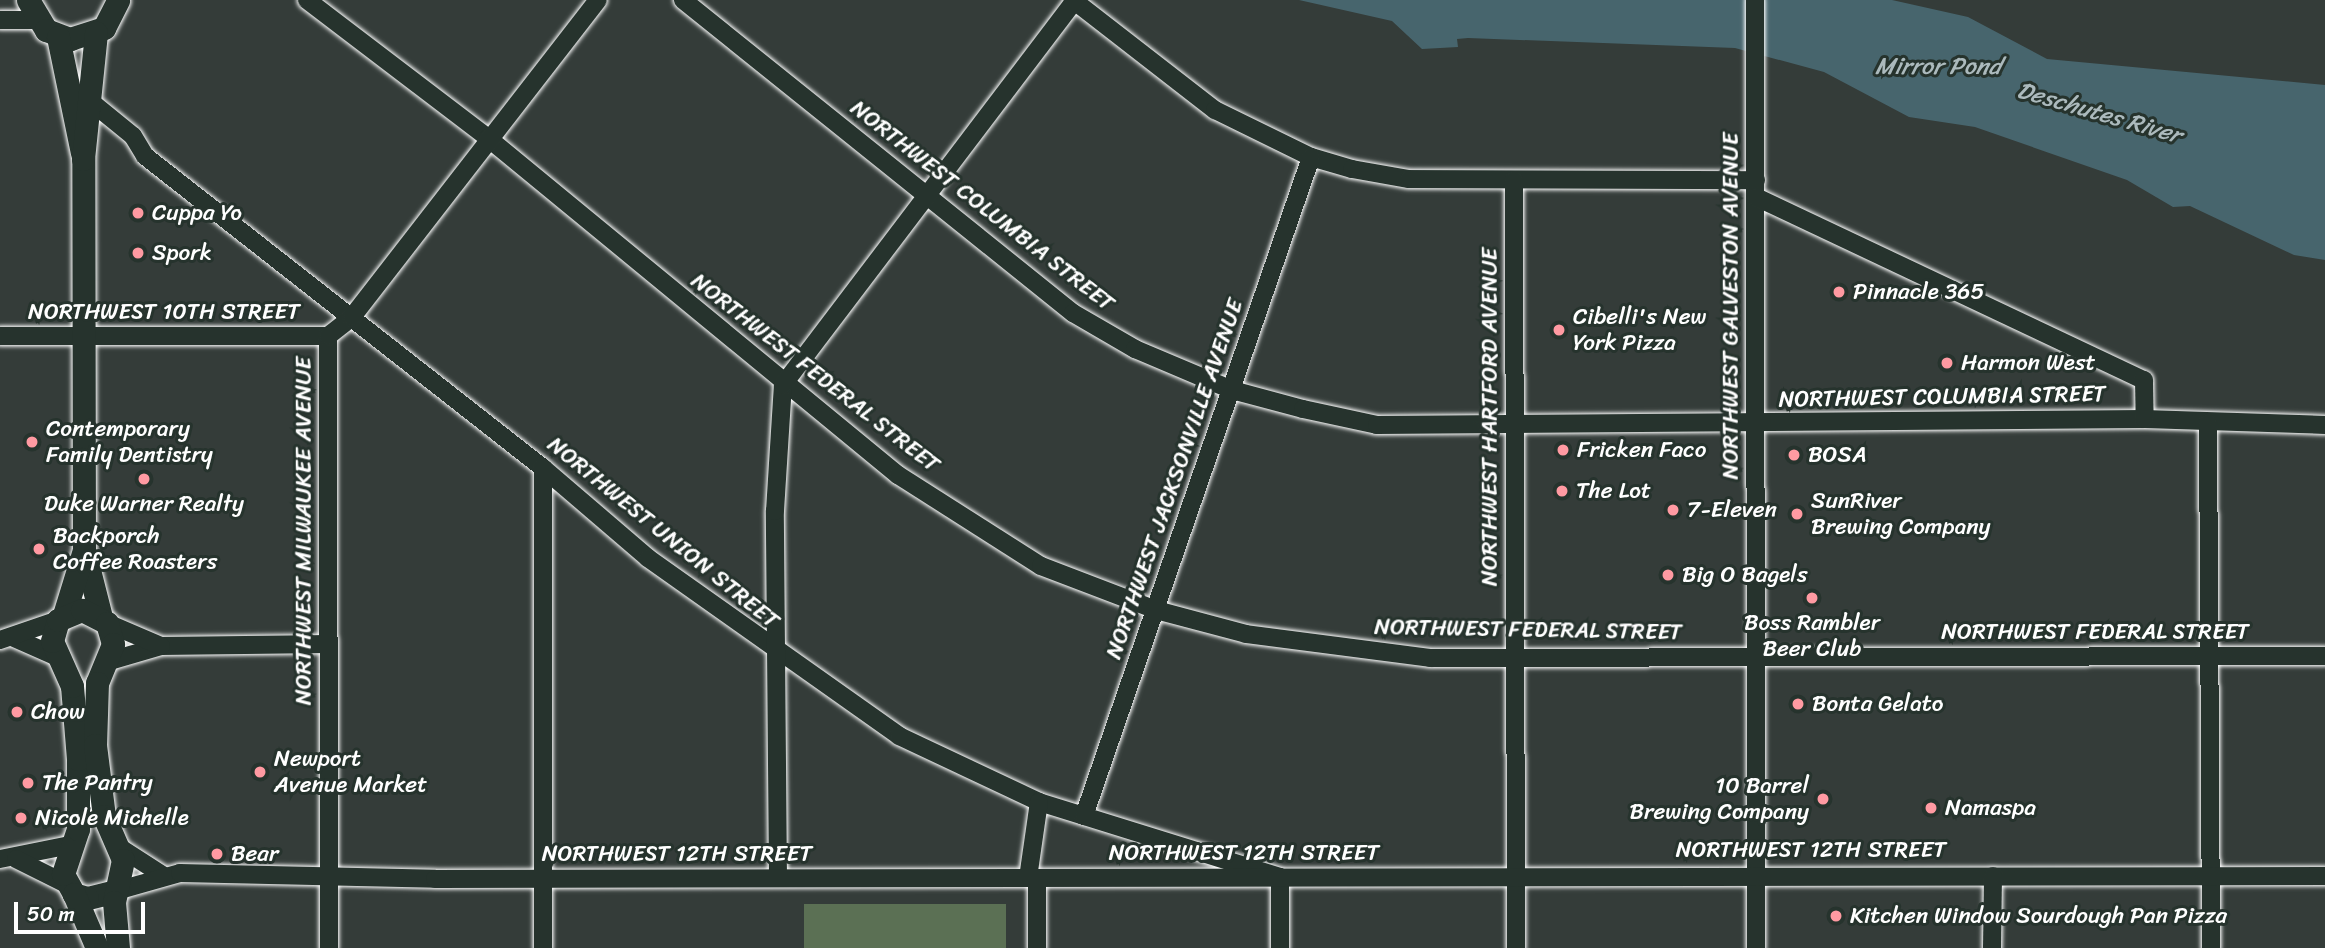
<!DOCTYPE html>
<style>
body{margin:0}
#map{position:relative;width:2325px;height:948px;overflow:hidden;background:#343c39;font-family:Sriracha,sans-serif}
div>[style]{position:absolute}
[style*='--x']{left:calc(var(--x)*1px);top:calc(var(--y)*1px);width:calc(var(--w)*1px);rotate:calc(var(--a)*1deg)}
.green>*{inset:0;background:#5b7054;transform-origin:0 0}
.water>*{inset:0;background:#47656d}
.roads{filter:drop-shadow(0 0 2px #fff) drop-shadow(0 0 2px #fff)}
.minor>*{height:18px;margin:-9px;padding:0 9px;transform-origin:9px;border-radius:9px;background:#26332d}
.major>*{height:23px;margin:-11.5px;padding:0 11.5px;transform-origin:11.5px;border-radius:11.5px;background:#26332d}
.dots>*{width:19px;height:19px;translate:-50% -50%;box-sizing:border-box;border:4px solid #26332d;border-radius:50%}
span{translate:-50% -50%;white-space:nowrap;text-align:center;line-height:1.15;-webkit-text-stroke:6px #26332d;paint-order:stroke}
.street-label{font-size:23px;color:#fff}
.poi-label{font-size:23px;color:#fff}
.left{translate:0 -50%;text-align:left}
.right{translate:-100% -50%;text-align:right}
.water-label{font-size:24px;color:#acbabd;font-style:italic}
.scale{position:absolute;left:14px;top:902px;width:131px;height:32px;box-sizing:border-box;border:4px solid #fff;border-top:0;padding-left:9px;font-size:21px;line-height:24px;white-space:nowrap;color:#fff;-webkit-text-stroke:5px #26332d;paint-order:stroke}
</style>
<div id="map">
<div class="green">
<div style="left:1006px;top:904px;width:44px;height:202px;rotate:90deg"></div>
</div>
<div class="water">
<div style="clip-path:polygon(1299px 0,1892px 0,1968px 17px,2047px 59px,2325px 85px,2325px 260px,2294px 255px,2190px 206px,2173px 207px,2127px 180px,1975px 127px,1909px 117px,1824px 72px,1735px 48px,1468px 38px,1457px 39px,1458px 47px,1422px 49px,1392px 21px)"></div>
</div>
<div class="roads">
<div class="minor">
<div style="--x:307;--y:0;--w:228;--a:37.3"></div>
<div style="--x:488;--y:138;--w:531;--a:39.42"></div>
<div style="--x:898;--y:475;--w:169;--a:32.5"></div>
<div style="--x:1041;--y:566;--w:123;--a:20.9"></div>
<div style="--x:1156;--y:610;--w:93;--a:14.9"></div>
<div style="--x:1246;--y:634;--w:186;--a:7.4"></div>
<div style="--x:1430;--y:658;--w:895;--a:-0.13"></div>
<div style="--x:683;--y:0;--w:500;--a:38.75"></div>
<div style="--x:1073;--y:313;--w:72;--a:30.1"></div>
<div style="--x:1135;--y:349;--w:105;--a:22.9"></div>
<div style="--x:1232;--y:390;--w:73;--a:15"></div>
<div style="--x:1303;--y:409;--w:76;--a:12.2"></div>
<div style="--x:1377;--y:425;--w:768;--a:-0.45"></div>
<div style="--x:2145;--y:419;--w:180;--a:1.9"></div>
<div style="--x:1073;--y:0;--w:180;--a:37.8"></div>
<div style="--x:1215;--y:110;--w:107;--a:26.1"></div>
<div style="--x:1311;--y:157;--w:43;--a:16.3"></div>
<div style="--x:1352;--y:169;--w:58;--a:10"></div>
<div style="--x:1409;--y:179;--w:347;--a:0.2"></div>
<div style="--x:1755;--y:0;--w:948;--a:89.94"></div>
<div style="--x:0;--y:20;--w:36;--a:0"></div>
<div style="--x:90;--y:101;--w:55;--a:39.1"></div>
<div style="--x:133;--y:136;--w:23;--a:59"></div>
<div style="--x:145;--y:156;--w:506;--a:38.09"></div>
<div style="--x:543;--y:468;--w:138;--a:40.6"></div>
<div style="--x:648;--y:558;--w:308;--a:35.3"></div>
<div style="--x:899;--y:736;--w:155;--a:25.2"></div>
<div style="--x:1039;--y:802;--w:252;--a:17.3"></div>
<div style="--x:1280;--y:877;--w:71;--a:90"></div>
<div style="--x:1514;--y:180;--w:768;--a:89.85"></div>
<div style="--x:1756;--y:197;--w:429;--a:25.3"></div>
<div style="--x:2144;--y:380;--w:39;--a:89"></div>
<div style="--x:0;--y:336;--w:328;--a:0"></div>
<div style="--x:2208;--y:423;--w:525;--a:89.67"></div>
<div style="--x:12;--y:637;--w:47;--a:23.8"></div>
<div style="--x:0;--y:640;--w:61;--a:-19"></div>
<div style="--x:161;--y:646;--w:168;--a:-0.7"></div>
<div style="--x:106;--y:662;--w:57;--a:-16.2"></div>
<div style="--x:161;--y:646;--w:59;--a:-156.9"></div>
<div style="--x:1084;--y:816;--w:697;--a:-70.99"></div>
<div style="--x:119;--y:847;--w:54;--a:32.8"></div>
<div style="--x:0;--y:859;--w:71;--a:-11.3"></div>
<div style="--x:16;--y:859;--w:56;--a:26.6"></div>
<div style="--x:778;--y:878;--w:367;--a:-90.5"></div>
<div style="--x:775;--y:511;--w:126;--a:-86.4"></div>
<div style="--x:783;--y:385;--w:482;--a:-52.8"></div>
<div style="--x:1028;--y:878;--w:77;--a:-81.8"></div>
<div style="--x:1037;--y:878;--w:70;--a:90"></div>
<div style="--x:116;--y:891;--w:66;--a:-15.7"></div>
<div style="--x:180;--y:873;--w:255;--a:1.3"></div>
<div style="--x:435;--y:879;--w:1890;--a:-0.09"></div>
<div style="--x:329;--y:948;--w:612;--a:-90.09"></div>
<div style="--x:328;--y:336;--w:31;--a:-38"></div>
<div style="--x:352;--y:317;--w:401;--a:-52.2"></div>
<div style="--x:543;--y:948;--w:480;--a:-90"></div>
<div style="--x:1992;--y:948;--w:72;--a:-89.2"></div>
</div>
<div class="major">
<div style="--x:28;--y:0;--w:35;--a:59"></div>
<div style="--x:46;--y:30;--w:26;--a:21"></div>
<div style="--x:70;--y:39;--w:36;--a:-18"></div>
<div style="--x:104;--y:28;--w:31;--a:-63"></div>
<div style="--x:58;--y:37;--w:118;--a:78.3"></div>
<div style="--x:84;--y:550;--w:69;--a:75.8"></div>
<div style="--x:64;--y:615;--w:68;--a:-72.9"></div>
<div style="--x:84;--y:550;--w:391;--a:-90.1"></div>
<div style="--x:83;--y:159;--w:127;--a:-84.1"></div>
<div style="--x:116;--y:891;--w:30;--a:166"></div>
<div style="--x:87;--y:898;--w:14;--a:-163"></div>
<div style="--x:74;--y:894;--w:23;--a:-119"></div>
<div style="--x:63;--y:874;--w:47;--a:-71.6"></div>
<div style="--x:78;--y:829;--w:70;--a:-90"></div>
<div style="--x:78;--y:759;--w:73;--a:-94.7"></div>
<div style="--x:72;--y:686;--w:49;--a:-114"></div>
<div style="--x:52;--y:641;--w:22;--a:-74"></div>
<div style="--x:58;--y:620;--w:26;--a:-23"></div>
<div style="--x:82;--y:610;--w:28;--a:27"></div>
<div style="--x:107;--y:623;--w:22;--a:74"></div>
<div style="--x:113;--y:644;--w:42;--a:112.3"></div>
<div style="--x:97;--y:683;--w:62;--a:91.8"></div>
<div style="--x:95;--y:745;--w:72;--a:82.8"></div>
<div style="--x:104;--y:816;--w:48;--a:66.6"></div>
<div style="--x:123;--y:860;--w:43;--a:102.1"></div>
<div style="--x:114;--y:902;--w:46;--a:85"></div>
<div style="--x:74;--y:894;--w:59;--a:66.9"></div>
</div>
</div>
<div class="dots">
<div style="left:138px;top:213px;background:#ff9aa2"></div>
<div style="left:138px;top:253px;background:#ff9aa2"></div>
<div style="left:1839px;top:292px;background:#ff9aa2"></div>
<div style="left:1559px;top:330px;background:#ff9aa2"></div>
<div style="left:1947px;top:363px;background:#ff9aa2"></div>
<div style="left:32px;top:442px;background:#ff9aa2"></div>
<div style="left:1563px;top:450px;background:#ff9aa2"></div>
<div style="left:1794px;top:455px;background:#ff9aa2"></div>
<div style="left:144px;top:479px;background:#ff9aa2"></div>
<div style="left:1562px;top:491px;background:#ff9aa2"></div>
<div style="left:1673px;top:510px;background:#ff9aa2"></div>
<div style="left:1797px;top:514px;background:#ff9aa2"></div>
<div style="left:39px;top:549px;background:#ff9aa2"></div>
<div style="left:1668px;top:575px;background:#ff9aa2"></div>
<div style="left:1812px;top:598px;background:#ff9aa2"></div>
<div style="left:1798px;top:704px;background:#ff9aa2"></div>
<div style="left:17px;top:712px;background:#ff9aa2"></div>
<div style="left:260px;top:772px;background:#ff9aa2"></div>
<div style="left:28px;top:783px;background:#ff9aa2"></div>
<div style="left:1823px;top:799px;background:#ff9aa2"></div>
<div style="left:1931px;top:808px;background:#ff9aa2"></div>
<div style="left:21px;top:818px;background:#ff9aa2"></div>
<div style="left:217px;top:854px;background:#ff9aa2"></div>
<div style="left:1836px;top:916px;background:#ff9aa2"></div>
</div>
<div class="street-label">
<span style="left:982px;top:206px;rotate:38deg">NORTHWEST COLUMBIA STREET</span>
<span style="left:1731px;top:306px;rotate:-90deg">NORTHWEST GALVESTON AVENUE</span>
<span style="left:164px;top:312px">NORTHWEST 10TH STREET</span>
<span style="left:815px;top:373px;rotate:38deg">NORTHWEST FEDERAL STREET</span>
<span style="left:1942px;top:397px;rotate:-1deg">NORTHWEST COLUMBIA STREET</span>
<span style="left:1490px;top:417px;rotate:-90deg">NORTHWEST HARTFORD AVENUE</span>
<span style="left:1175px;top:479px;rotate:-71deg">NORTHWEST JACKSONVILLE AVENUE</span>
<span style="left:304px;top:531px;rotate:-90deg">NORTHWEST MILWAUKEE AVENUE</span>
<span style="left:663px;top:533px;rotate:39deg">NORTHWEST UNION STREET</span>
<span style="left:1528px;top:630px;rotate:1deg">NORTHWEST FEDERAL STREET</span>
<span style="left:2095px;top:632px">NORTHWEST FEDERAL STREET</span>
<span style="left:1811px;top:850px">NORTHWEST 12TH STREET</span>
<span style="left:1244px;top:853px">NORTHWEST 12TH STREET</span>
<span style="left:677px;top:854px">NORTHWEST 12TH STREET</span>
</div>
<div class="poi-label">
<span class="left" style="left:152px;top:213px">Cuppa Yo</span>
<span class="left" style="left:152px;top:253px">Spork</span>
<span class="left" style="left:1853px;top:292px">Pinnacle 365</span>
<span class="left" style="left:1573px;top:330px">Cibelli's New<br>York Pizza</span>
<span class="left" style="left:1961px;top:363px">Harmon West</span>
<span class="left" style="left:46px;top:442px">Contemporary<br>Family Dentistry</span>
<span class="left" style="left:1577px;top:450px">Fricken Faco</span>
<span class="left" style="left:1808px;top:455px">BOSA</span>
<span class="left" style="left:1576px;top:491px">The Lot</span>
<span class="left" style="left:1811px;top:514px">SunRiver<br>Brewing Company</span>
<span style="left:144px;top:504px">Duke Warner Realty</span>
<span class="left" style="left:1687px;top:510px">7-Eleven</span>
<span class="left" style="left:53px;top:549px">Backporch<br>Coffee Roasters</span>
<span class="left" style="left:1682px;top:575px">Big O Bagels</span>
<span style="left:1812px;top:636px">Boss Rambler<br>Beer Club</span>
<span class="left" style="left:1812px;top:704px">Bonta Gelato</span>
<span class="left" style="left:31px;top:712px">Chow</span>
<span class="left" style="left:274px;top:772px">Newport<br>Avenue Market</span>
<span class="left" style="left:42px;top:783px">The Pantry</span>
<span class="right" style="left:1809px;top:799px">10 Barrel<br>Brewing Company</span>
<span class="left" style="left:1945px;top:808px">Namaspa</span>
<span class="left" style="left:35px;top:818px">Nicole Michelle</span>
<span class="left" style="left:231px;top:854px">Bear</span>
<span class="left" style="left:1850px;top:916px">Kitchen Window Sourdough Pan Pizza</span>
</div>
<div class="water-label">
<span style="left:1938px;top:67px">Mirror Pond</span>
<span style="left:2099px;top:113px;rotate:16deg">Deschutes River</span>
</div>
<div class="scale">50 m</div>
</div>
